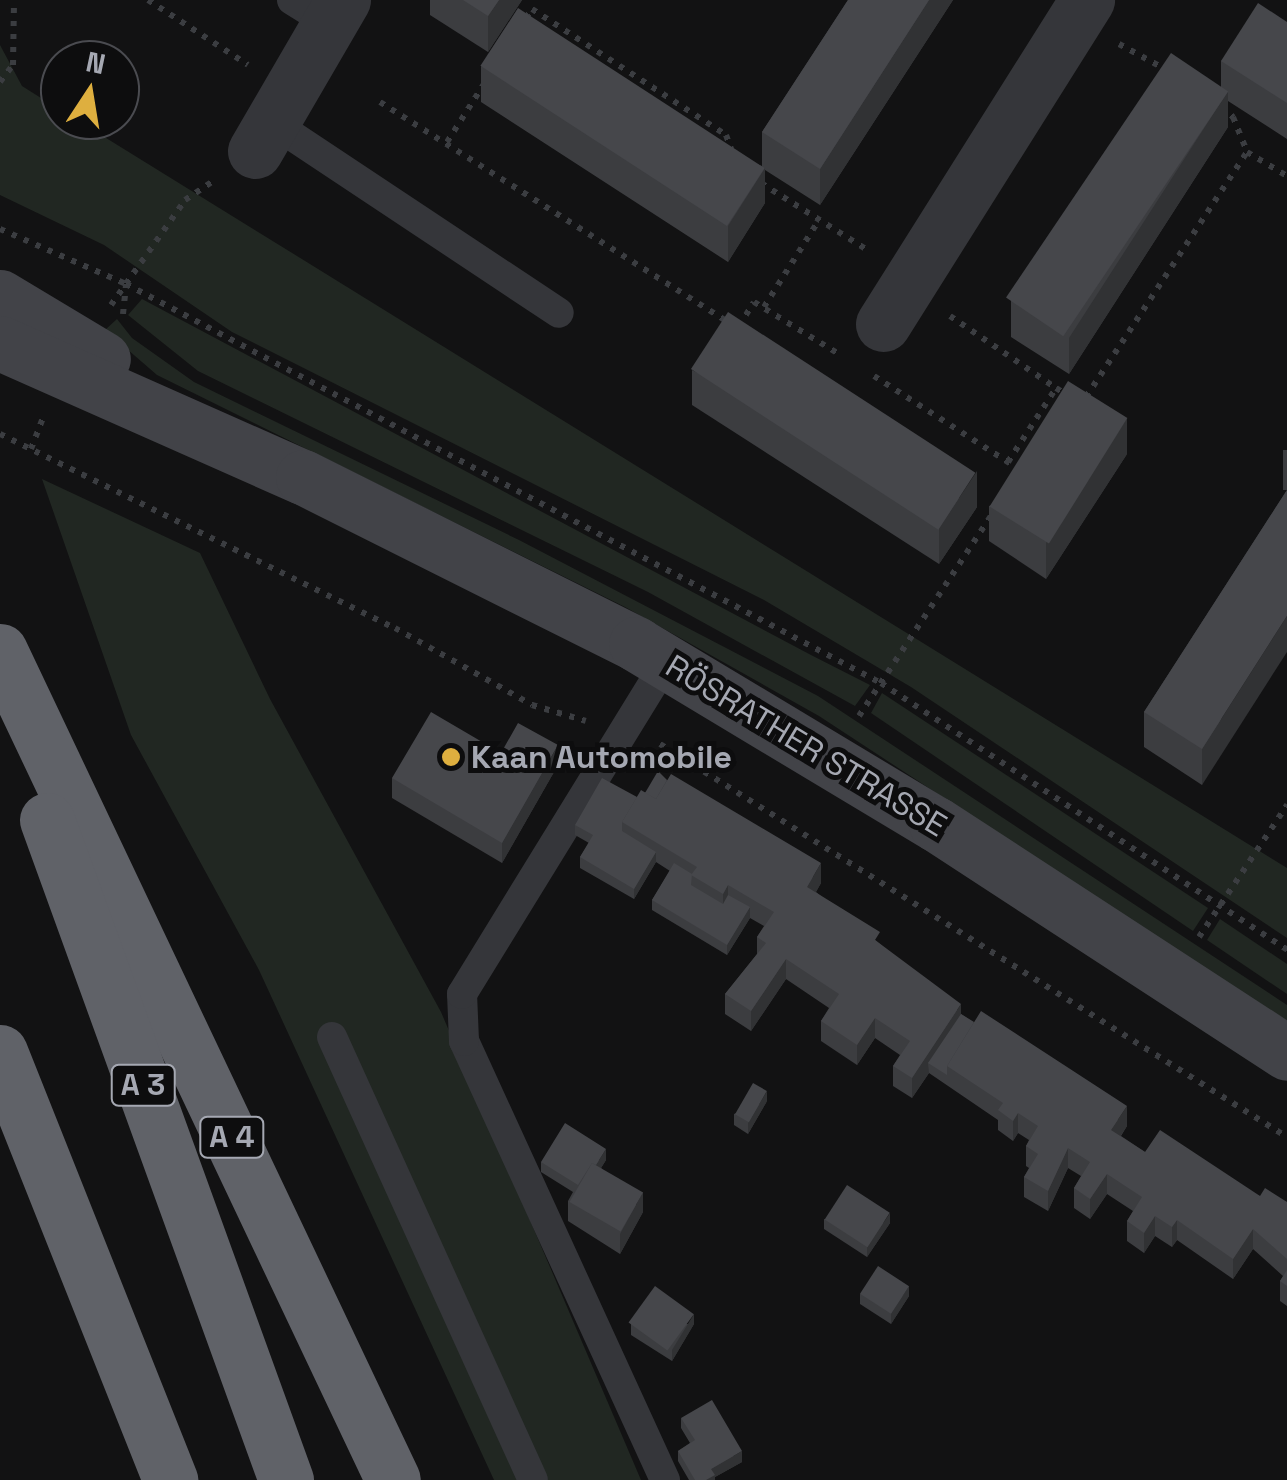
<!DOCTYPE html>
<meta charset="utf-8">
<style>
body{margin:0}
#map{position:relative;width:1287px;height:1480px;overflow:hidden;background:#121213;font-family:"Space Grotesk",sans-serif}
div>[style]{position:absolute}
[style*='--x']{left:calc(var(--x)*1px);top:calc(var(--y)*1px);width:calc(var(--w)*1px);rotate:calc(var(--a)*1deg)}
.green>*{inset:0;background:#212722}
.path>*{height:6px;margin-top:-3px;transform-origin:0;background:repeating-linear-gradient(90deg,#3b3d41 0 5px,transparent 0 13px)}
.service>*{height:30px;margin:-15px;padding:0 15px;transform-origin:15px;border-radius:15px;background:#35363a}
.minor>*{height:55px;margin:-27.5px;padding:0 27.5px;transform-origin:27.5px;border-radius:27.5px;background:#35363a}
.secondary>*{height:55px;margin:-27.5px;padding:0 27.5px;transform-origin:27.5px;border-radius:27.5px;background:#424348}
.motorway>*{height:55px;margin:-27.5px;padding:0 27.5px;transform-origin:27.5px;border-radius:27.5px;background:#606268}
.wall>*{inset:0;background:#3c3d40;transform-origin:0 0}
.shaded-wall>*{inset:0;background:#313234}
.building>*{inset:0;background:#46474b;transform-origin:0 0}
.dots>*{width:28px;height:28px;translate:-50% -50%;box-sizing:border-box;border:5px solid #0d0d0e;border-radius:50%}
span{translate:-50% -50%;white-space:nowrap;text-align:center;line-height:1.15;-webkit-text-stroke:10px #0d0d0e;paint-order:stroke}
.shield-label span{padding:2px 8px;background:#0d0d0e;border:2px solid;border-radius:8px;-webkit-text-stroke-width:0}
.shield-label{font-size:30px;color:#a5a8b2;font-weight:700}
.street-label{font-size:32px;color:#a5a8b2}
.poi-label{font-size:32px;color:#a5a8b2;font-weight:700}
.left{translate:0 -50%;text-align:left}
.north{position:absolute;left:40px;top:40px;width:100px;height:100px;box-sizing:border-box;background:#0d0d0e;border:2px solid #4a4b50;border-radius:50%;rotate:12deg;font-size:28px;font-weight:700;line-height:40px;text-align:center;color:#a5a8b2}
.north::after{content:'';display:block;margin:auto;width:35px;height:45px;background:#deaf3f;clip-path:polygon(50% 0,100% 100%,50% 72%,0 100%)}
</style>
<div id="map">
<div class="green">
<div style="clip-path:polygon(0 45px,22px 86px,60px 110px,60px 120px,77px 120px,1287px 868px,1287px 938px,911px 687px,764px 600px,232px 332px,104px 245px,0 195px)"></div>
<div style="clip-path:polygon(142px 299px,811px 655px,870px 685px,855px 706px,648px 592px,198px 371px,128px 315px)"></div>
<div style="clip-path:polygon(117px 319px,132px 338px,194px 382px,519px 540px,818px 696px,1287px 1005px,1287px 1023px,819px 716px,625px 607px,157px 375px,105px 330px)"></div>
<div style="clip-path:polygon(42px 479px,200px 553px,270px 699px,441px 1012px,641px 1480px,494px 1480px,259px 970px,131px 735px)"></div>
<div style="clip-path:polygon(882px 693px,1208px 908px,1193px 931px,871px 713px)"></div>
<div style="clip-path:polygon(1220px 919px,1287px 964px,1287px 994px,1207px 940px)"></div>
</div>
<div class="path">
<div style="--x:148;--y:0;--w:119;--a:33"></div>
<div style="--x:526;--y:18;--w:11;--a:-56"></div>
<div style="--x:532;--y:9;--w:231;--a:33"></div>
<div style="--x:726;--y:135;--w:15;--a:70"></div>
<div style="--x:1119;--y:44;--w:52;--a:28.5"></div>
<div style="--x:0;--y:82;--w:21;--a:-53"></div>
<div style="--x:13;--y:65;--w:65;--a:-89.1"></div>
<div style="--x:380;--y:102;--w:413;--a:32.3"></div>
<div style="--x:1222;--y:106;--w:16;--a:45"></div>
<div style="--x:1233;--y:117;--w:38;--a:68"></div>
<div style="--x:447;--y:142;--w:69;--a:-57.5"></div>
<div style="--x:761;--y:183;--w:128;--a:32.2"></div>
<div style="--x:0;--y:229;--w:137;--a:23.6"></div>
<div style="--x:126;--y:284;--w:854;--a:27.86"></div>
<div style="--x:881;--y:683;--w:486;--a:33.3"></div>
<div style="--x:111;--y:305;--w:128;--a:-54.8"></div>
<div style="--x:185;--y:200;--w:34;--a:-34"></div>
<div style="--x:764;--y:307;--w:103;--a:-57.7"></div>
<div style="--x:123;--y:314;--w:30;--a:-84"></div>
<div style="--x:950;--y:316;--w:128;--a:34.2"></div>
<div style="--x:739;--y:326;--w:28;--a:-58"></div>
<div style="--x:754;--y:302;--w:100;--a:31.5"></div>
<div style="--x:874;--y:376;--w:172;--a:32.7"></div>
<div style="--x:1086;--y:397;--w:293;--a:-56.7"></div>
<div style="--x:1247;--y:152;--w:47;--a:31"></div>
<div style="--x:0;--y:434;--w:440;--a:26.2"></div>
<div style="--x:395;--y:628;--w:157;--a:29.3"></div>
<div style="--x:532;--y:705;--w:56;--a:16.5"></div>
<div style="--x:31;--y:449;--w:33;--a:-69"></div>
<div style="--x:1008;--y:462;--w:88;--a:-57"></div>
<div style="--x:1056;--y:388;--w:15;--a:32"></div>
<div style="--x:859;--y:716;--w:243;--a:-56.6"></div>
<div style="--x:660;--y:744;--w:740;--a:32.08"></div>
<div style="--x:1199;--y:937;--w:159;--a:-56.3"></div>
</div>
<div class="service">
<div style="--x:292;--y:0;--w:44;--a:31.9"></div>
<div style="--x:273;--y:123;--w:343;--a:33.6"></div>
<div style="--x:332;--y:1037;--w:486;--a:65.6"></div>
<div style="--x:665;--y:1480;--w:483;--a:-114.6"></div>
<div style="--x:464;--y:1041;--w:47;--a:-92.4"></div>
<div style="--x:462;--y:994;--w:390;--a:-58.4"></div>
</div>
<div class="minor">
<div style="--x:255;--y:151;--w:175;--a:-59.8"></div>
<div style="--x:883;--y:324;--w:383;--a:-57.8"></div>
</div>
<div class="secondary">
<div style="--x:0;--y:297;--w:120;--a:31"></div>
<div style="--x:0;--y:343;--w:331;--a:23.9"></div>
<div style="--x:303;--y:477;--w:373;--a:26.6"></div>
<div style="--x:636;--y:644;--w:350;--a:31"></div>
<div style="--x:936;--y:824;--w:419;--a:33.1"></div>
</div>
<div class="motorway">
<div style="--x:0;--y:651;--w:917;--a:64.64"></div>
<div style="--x:47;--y:820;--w:702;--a:70.09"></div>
<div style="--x:0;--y:1052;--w:461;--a:68.3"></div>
</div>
<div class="wall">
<div style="clip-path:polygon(430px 0,522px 0,488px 52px,430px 15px)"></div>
<div style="clip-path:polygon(848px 0,953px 0,820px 205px,765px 170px,765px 203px,728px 262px,481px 102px,481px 66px,762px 166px,762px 132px)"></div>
<div style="clip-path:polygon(1287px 22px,1287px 139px,1228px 101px,1228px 127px,1069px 374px,1011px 337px,1011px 301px,1221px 87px,1221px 61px)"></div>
<div style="clip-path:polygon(692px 370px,977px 507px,939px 564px,692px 405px)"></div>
<div style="left:1287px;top:450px;width:40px;height:4px;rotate:90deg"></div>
<div style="clip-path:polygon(1127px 454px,1046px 579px,989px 541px,989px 506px)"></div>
<div style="clip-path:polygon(1287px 490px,1202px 785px,1144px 747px,1144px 712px)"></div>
<div style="clip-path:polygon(501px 753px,558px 765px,502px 863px,392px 798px,392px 778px)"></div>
<div style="clip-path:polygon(667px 780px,821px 883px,816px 892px,880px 944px,961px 1014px,1127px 1126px,1121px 1136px,1145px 1152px,1260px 1196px,1287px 1202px,1287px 1306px,1280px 1301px,1280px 1281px,1283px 1276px,1253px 1249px,1233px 1279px,1177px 1240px,1172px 1247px,1155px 1236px,1144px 1253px,1127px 1241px,1127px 1221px,1133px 1211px,1107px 1194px,1090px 1219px,1074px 1208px,1074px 1188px,1081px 1176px,1068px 1168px,1048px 1211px,1024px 1197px,1024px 1177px,1029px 1168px,1026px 1166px,1026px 1146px,1029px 1140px,1018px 1133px,1013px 1141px,998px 1130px,998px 1120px,929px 1073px,912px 1098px,893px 1086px,893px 1066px,900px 1055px,875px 1038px,857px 1065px,821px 1041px,821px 1021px,829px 1008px,786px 979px,751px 1031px,725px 1014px,725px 994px,757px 954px,757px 937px,764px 926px,750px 918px,727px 955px,652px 910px,652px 900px,670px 871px,656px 862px,634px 899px,580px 868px,580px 857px,589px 843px,575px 835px,575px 825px,637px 797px)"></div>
<div style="clip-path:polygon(767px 1101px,748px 1134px,734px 1125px,734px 1114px)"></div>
<div style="clip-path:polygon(606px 1160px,601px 1168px,643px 1212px,620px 1254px,568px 1221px,568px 1201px,573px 1192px,541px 1172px,541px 1162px)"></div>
<div style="clip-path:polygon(824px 1219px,890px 1223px,867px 1257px,824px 1229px)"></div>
<div style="clip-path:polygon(860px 1294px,909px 1296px,891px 1324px,860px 1304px)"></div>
<div style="clip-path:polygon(631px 1324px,694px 1324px,672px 1361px,631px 1335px)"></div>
<div style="clip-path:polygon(681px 1418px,742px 1462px,715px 1477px,715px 1480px,689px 1480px,678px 1461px,678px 1451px,690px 1443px,681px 1428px)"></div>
</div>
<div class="shaded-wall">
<div style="clip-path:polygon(499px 0,522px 0,488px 52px,488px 16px)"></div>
<div style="clip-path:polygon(929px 0,953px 0,820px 205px,820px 169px)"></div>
<div style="clip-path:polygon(1228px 91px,1228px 127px,1069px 374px,1069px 338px)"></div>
<div style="clip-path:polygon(765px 168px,765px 203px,728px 262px,728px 226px)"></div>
<div style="clip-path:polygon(1127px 418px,1127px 454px,1046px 579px,1046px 543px)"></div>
<div style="clip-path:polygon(977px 471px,977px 507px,939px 564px,939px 528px)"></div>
<div style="clip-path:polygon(1287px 616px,1287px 652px,1202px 785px,1202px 749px)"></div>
<div style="clip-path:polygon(558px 745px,558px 765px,502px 863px,502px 843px)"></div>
<div style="clip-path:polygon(656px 852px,656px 862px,634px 899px,634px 889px)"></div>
<div style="clip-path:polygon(821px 863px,821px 883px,807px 907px,807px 887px)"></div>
<div style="clip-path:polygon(728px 885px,728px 905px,723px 915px,723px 894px)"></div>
<div style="clip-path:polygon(750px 907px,750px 918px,727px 955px,727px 945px)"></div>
<div style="clip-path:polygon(786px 959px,786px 979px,751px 1031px,751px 1011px)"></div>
<div style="clip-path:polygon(961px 1004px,961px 1024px,928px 1063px,929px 1073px,912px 1098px,912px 1078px)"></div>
<div style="clip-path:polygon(875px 1018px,875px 1038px,857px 1065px,857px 1045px)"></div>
<div style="clip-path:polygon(767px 1091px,767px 1101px,748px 1134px,748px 1123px)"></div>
<div style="clip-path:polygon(1127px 1106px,1127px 1126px,1111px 1150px,1111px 1130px)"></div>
<div style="clip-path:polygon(1018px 1113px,1018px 1133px,1013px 1141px,1013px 1121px)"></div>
<div style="clip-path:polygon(1068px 1148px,1068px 1168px,1048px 1211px,1048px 1191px)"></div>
<div style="clip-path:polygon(606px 1149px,606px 1160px,582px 1198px,582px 1187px)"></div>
<div style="clip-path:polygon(1107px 1174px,1107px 1194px,1090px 1219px,1090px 1199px)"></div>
<div style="clip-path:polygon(643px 1192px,643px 1212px,620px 1254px,620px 1234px)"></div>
<div style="clip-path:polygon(890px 1213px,890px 1223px,867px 1257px,867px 1247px)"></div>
<div style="clip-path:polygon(1155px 1216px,1155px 1236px,1144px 1253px,1144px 1233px)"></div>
<div style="clip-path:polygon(1177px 1220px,1177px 1240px,1172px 1247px,1172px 1227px)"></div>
<div style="clip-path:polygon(1253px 1229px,1253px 1249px,1233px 1279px,1233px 1259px)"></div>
<div style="clip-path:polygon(909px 1286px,909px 1296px,891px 1324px,891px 1313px)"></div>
<div style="clip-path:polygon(694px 1314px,694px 1324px,672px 1361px,672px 1350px)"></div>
<div style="clip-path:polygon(742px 1451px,742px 1462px,715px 1477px,715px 1480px,706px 1480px,711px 1469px)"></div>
</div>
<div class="building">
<div style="clip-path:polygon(463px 0,499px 0,488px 16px)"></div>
<div style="clip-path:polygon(848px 0,929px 0,820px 169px,762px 132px)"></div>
<div style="clip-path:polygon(1258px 3px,1287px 22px,1287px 103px,1221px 61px)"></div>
<div style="left:518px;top:8px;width:294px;height:69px;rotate:33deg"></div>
<div style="left:1171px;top:53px;width:69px;height:295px;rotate:34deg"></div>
<div style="left:728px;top:312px;width:295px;height:68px;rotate:33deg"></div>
<div style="left:1068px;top:381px;width:70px;height:148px;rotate:32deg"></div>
<div style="clip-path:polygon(1287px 490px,1287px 616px,1202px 749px,1144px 712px)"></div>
<div style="clip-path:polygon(431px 712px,501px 753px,518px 723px,558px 745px,502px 843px,392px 778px)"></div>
<div style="clip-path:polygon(658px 771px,667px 780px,656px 799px,645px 793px)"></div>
<div style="clip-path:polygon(671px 774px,821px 863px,807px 887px,880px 932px,875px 940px,961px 1004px,912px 1078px,893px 1066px,910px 1041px,875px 1018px,857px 1045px,821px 1021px,839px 994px,786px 959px,751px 1011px,725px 994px,766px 943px,757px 937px,774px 912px,728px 885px,723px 894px,691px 875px,697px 867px,622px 822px,641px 790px,656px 799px)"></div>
<div style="clip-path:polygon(602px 778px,637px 797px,622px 822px,622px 831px,656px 852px,634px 889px,580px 857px,593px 835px,575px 825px)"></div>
<div style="clip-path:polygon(674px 863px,692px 874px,691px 885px,723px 904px,728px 895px,750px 907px,727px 945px,652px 900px)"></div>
<div style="clip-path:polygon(981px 1011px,1127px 1106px,1111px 1130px,1145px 1152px,1160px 1130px,1260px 1196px,1265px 1188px,1287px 1202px,1287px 1259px,1253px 1229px,1233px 1259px,1177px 1220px,1172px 1227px,1155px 1216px,1144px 1233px,1127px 1221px,1142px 1197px,1107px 1174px,1090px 1199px,1074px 1188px,1090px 1162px,1068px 1148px,1048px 1191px,1024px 1177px,1038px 1154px,1026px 1146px,1038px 1126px,1018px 1113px,1013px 1121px,998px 1110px,1003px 1103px,947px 1066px)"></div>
<div style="clip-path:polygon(961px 1014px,974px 1022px,947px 1066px,947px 1075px,928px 1063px)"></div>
<div style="left:753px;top:1083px;width:16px;height:36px;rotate:30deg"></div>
<div style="clip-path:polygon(565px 1123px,606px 1149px,596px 1165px,592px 1163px,578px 1185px,541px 1162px)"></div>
<div style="left:592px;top:1163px;width:59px;height:45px;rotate:30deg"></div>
<div style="left:847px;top:1185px;width:51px;height:41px;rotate:33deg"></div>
<div style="left:878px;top:1266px;width:37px;height:33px;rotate:33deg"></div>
<div style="clip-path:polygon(1287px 1270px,1287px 1286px,1280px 1281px)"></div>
<div style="left:655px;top:1286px;width:48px;height:45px;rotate:36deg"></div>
<div style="clip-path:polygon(712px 1400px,742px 1451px,711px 1469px,715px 1475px,706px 1480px,695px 1480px,678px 1451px,695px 1440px,681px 1418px)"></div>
</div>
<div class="dots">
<div style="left:451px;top:757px;background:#deaf3f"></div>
</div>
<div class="shield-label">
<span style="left:143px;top:1085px">A 3</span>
<span style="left:232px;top:1137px">A 4</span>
</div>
<div class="street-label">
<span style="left:806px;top:746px;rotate:31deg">RÖSRATHER STRASSE</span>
</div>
<div class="poi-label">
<span class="left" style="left:471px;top:757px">Kaan Automobile</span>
</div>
<div class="north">N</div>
</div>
